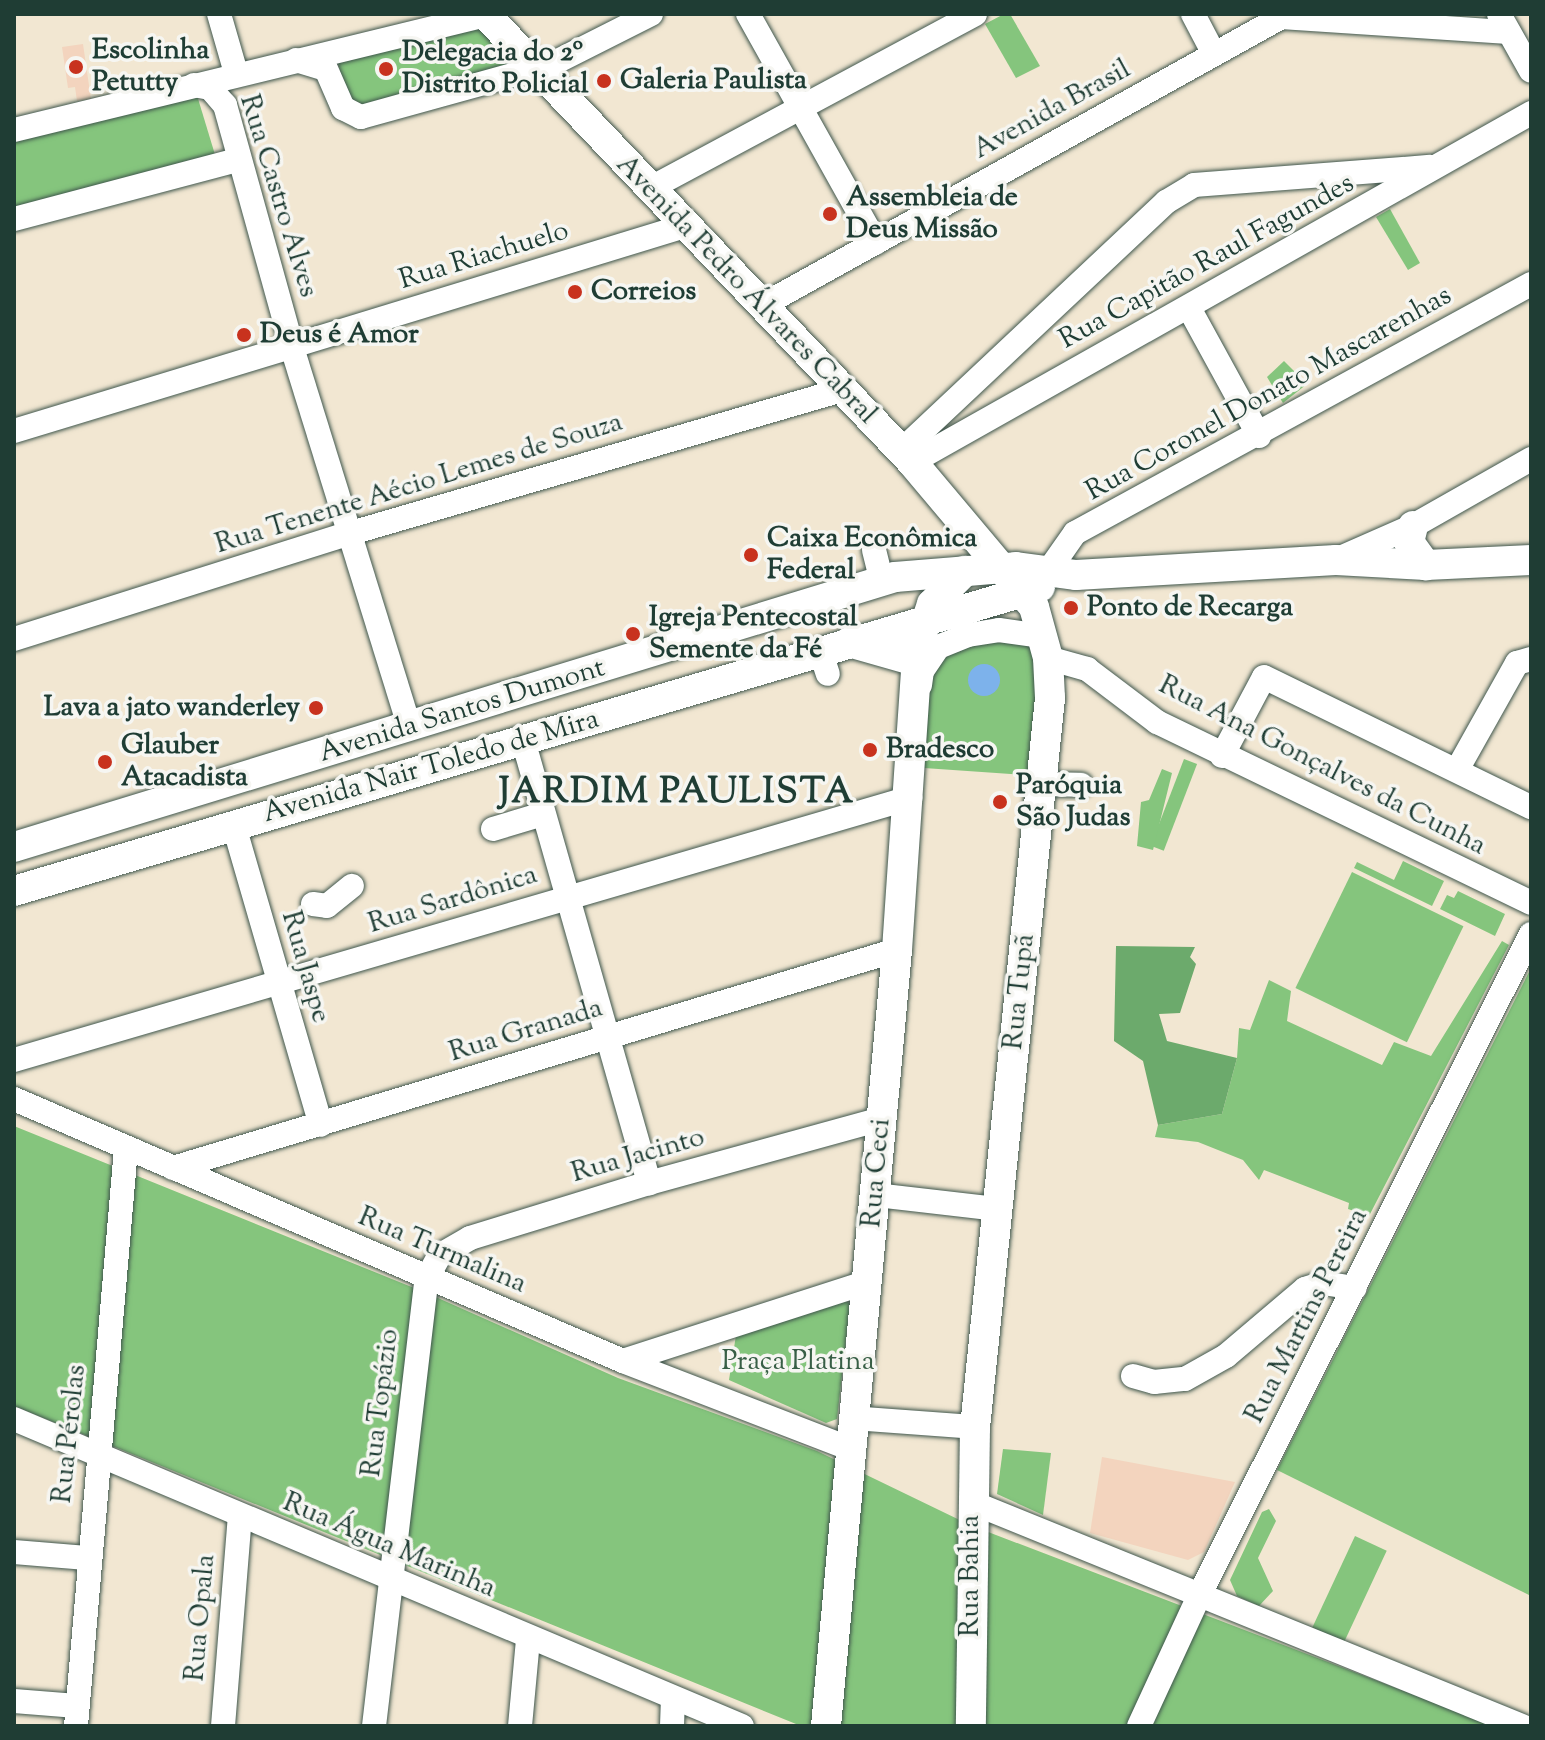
<!DOCTYPE html>
<meta charset="utf-8">
<style>
body{margin:0}
#map{position:relative;width:1545px;height:1740px;overflow:hidden;background:#f2e7d2;font-family:"Sorts Mill Goudy",serif}
div>[style]{position:absolute}
[style*='--x']{left:calc(var(--x)*1px);top:calc(var(--y)*1px);width:calc(var(--w)*1px);rotate:calc(var(--a)*1deg)}
.built>*{inset:0;background:#f3d4be}
.green>*{inset:0;background:#85c57d;transform-origin:0 0}
.forest>*{inset:0;background:#6caa6c}
.water>*{inset:0;background:#7db2eb}
.round{border-radius:50%}
.roads{filter:drop-shadow(0 0 2px #3f564c) drop-shadow(0 0 2px #3f564c)}
.minor>*{height:24px;margin:-12px;padding:0 12px;transform-origin:12px;border-radius:12px;background:#fff}
.major>*{height:30px;margin:-15px;padding:0 15px;transform-origin:15px;border-radius:15px;background:#fff}
.dots>*{width:22px;height:22px;translate:-50% -50%;box-sizing:border-box;border:4px solid #f6f6f2;border-radius:50%}
span{translate:-50% -50%;white-space:nowrap;text-align:center;line-height:1.15;-webkit-text-stroke:7px #f6f6f2;paint-order:stroke}
.poi-label{font-size:28px;color:#1f3d34;font-weight:700}
.left{translate:0 -50%;text-align:left}
.right{translate:-100% -50%;text-align:right}
.street-label{font-size:28px;color:#1f3d34}
.park-label{font-size:28px;color:#385f46}
.district-label{font-size:36px;color:#1f3d34;font-weight:700;letter-spacing:2px}
.frame{position:absolute;inset:0;border:16px solid #1f3d34;pointer-events:none}
</style>
<div id="map">
<div class="built">
<div style="clip-path:polygon(83px 44px,91px 99px,77px 101px,75px 87px,68px 88px,62px 47px)"></div>
<div style="clip-path:polygon(1102px 1457px,1235px 1482px,1204px 1552px,1188px 1560px,1090px 1533px)"></div>
</div>
<div class="green">
<div style="clip-path:polygon(1004px 14px,1010px 14px,1040px 66px,1016px 78px,985px 24px)"></div>
<div style="clip-path:polygon(485px 23px,515px 62px,512px 70px,348px 109px,337px 57px)"></div>
<div style="clip-path:polygon(196px 92px,216px 158px,14px 212px,14px 137px)"></div>
<div style="clip-path:polygon(1390px 209px,1420px 263px,1408px 270px,1376px 217px)"></div>
<div style="clip-path:polygon(1284px 361px,1307px 384px,1283px 403px,1267px 377px)"></div>
<div style="clip-path:polygon(976px 640px,1036px 646px,1039px 776px,924px 768px,932px 659px)"></div>
<div style="left:1184px;top:759px;width:14px;height:93px;rotate:21deg"></div>
<div style="clip-path:polygon(1162px 769px,1172px 773px,1153px 850px,1137px 846px,1141px 802px,1149px 800px)"></div>
<div style="clip-path:polygon(1403px 861px,1444px 881px,1432px 906px,1354px 868px,1357px 862px,1394px 880px)"></div>
<div style="left:1352px;top:872px;width:124px;height:129px;rotate:26deg"></div>
<div style="clip-path:polygon(1458px 891px,1505px 914px,1495px 936px,1440px 909px,1447px 895px,1454px 898px)"></div>
<div style="clip-path:polygon(1502px 941px,1509px 945px,1369px 1216px,1348px 1209px,1349px 1203px,1264px 1170px,1259px 1180px,1243px 1160px,1198px 1142px,1155px 1137px,1158px 1125px,1222px 1114px,1237px 1058px,1239px 1028px,1250px 1030px,1269px 980px,1291px 991px,1287px 1021px,1382px 1065px,1394px 1042px,1431px 1056px)"></div>
<div style="clip-path:polygon(1531px 968px,1531px 1596px,1277px 1470px)"></div>
<div style="clip-path:polygon(14px 1126px,429px 1294px,618px 1378px,817px 1451px,970px 1525px,1495px 1726px,801px 1726px,14px 1406px)"></div>
<div style="clip-path:polygon(845px 1300px,850px 1304px,837px 1419px,826px 1423px,729px 1380px,736px 1335px)"></div>
<div style="clip-path:polygon(1003px 1449px,1051px 1453px,1043px 1515px,997px 1494px)"></div>
<div style="clip-path:polygon(1269px 1509px,1276px 1521px,1258px 1558px,1273px 1591px,1259px 1606px,1237px 1596px,1230px 1580px,1262px 1512px)"></div>
<div style="left:1355px;top:1536px;width:35px;height:101px;rotate:25deg"></div>
</div>
<div class="forest">
<div style="clip-path:polygon(1116px 946px,1195px 947px,1190px 957px,1196px 964px,1180px 1013px,1159px 1014px,1167px 1041px,1237px 1058px,1222px 1114px,1158px 1125px,1143px 1061px,1114px 1041px)"></div>
</div>
<div class="water">
<div class="round" style="left:968px;top:664px;width:32px;height:32px"></div>
</div>
<div class="roads">
<div class="minor">
<div style="--x:219;--y:14;--w:61;--a:73.9"></div>
<div style="--x:748;--y:14;--w:262;--a:60.8"></div>
<div style="--x:1193;--y:14;--w:45;--a:62.3"></div>
<div style="--x:1499;--y:14;--w:65;--a:60.7"></div>
<div style="--x:1281;--y:17;--w:228;--a:3.8"></div>
<div style="--x:296;--y:60;--w:31;--a:17"></div>
<div style="--x:326;--y:69;--w:43;--a:66.4"></div>
<div style="--x:343;--y:108;--w:20;--a:27"></div>
<div style="--x:361;--y:117;--w:198;--a:-15.5"></div>
<div style="--x:552;--y:64;--w:111;--a:-26.8"></div>
<div style="--x:194;--y:85;--w:16;--a:11"></div>
<div style="--x:210;--y:88;--w:23;--a:49"></div>
<div style="--x:225;--y:105;--w:243;--a:74.5"></div>
<div style="--x:14;--y:130;--w:485;--a:-13.7"></div>
<div style="--x:649;--y:189;--w:370;--a:-28.2"></div>
<div style="--x:14;--y:219;--w:232;--a:-14.8"></div>
<div style="--x:763;--y:305;--w:599;--a:-29.05"></div>
<div style="--x:1189;--y:308;--w:146;--a:61.3"></div>
<div style="--x:299;--y:344;--w:405;--a:-17"></div>
<div style="--x:294;--y:354;--w:389;--a:72.8"></div>
<div style="--x:14;--y:431;--w:282;--a:-16.9"></div>
<div style="--x:901;--y:451;--w:364;--a:-43.2"></div>
<div style="--x:1166;--y:202;--w:33;--a:-31"></div>
<div style="--x:1194;--y:185;--w:237;--a:-4.4"></div>
<div style="--x:912;--y:462;--w:711;--a:-29.41"></div>
<div style="--x:874;--y:550;--w:32;--a:76"></div>
<div style="--x:1338;--y:559;--w:82;--a:-23.7"></div>
<div style="--x:1413;--y:526;--w:136;--a:-29.6"></div>
<div style="--x:1049;--y:570;--w:45;--a:-54.9"></div>
<div style="--x:1075;--y:533;--w:520;--a:-28.64"></div>
<div style="--x:14;--y:639;--w:353;--a:-17.5"></div>
<div style="--x:351;--y:533;--w:511;--a:-16.24"></div>
<div style="--x:820;--y:650;--w:25;--a:72"></div>
<div style="--x:1048;--y:658;--w:41;--a:15.8"></div>
<div style="--x:1087;--y:669;--w:88;--a:37.1"></div>
<div style="--x:1157;--y:722;--w:415;--a:25.8"></div>
<div style="--x:920;--y:685;--w:14;--a:-82"></div>
<div style="--x:922;--y:671;--w:29;--a:-56"></div>
<div style="--x:938;--y:647;--w:32;--a:-22"></div>
<div style="--x:968;--y:635;--w:31;--a:-9"></div>
<div style="--x:999;--y:630;--w:42;--a:8.1"></div>
<div style="--x:523;--y:740;--w:461;--a:74.1"></div>
<div style="--x:1222;--y:756;--w:89;--a:-62"></div>
<div style="--x:1264;--y:677;--w:297;--a:26"></div>
<div style="--x:1457;--y:770;--w:123;--a:-60.7"></div>
<div style="--x:1517;--y:663;--w:15;--a:-16"></div>
<div style="--x:1042;--y:784;--w:39;--a:1"></div>
<div style="--x:234;--y:826;--w:311;--a:73.8"></div>
<div style="--x:493;--y:829;--w:52;--a:-16.7"></div>
<div style="--x:313;--y:904;--w:14;--a:8"></div>
<div style="--x:327;--y:906;--w:32;--a:-39"></div>
<div style="--x:14;--y:1060;--w:934;--a:-16.3"></div>
<div style="--x:14;--y:1099;--w:663;--a:23.28"></div>
<div style="--x:623;--y:1361;--w:244;--a:21.1"></div>
<div style="--x:173;--y:1168;--w:756;--a:-16.76"></div>
<div style="--x:876;--y:1195;--w:122;--a:6.6"></div>
<div style="--x:623;--y:1361;--w:256;--a:-17.9"></div>
<div style="--x:1133;--y:1376;--w:22;--a:16"></div>
<div style="--x:1154;--y:1382;--w:31;--a:-6"></div>
<div style="--x:1185;--y:1379;--w:47;--a:-29.3"></div>
<div style="--x:1226;--y:1356;--w:104;--a:-40.3"></div>
<div style="--x:1305;--y:1289;--w:19;--a:-18"></div>
<div style="--x:1323;--y:1283;--w:32;--a:9"></div>
<div style="--x:852;--y:1418;--w:123;--a:4.2"></div>
<div style="--x:14;--y:1419;--w:790;--a:22.87"></div>
<div style="--x:971;--y:1502;--w:595;--a:22.12"></div>
<div style="--x:14;--y:1552;--w:73;--a:4.7"></div>
<div style="--x:14;--y:1701;--w:63;--a:4.5"></div>
<div style="--x:76;--y:1726;--w:579;--a:-85.05"></div>
<div style="--x:223;--y:1726;--w:211;--a:-85.4"></div>
<div style="--x:374;--y:1726;--w:451;--a:-83.3"></div>
<div style="--x:427;--y:1278;--w:25;--a:-61"></div>
<div style="--x:439;--y:1256;--w:36;--a:-30"></div>
<div style="--x:470;--y:1238;--w:187;--a:-17.1"></div>
<div style="--x:649;--y:1183;--w:242;--a:-15.4"></div>
<div style="--x:520;--y:1726;--w:87;--a:-84.7"></div>
<div style="--x:672;--y:1726;--w:25;--a:-88"></div>
<div style="--x:1139;--y:1726;--w:148;--a:-65.2"></div>
<div style="--x:1201;--y:1592;--w:736;--a:-63.37"></div>
</div>
<div class="major">
<div style="--x:485;--y:14;--w:619;--a:46.37"></div>
<div style="--x:912;--y:462;--w:189;--a:49.9"></div>
<div style="--x:1034;--y:607;--w:53;--a:74.6"></div>
<div style="--x:1048;--y:658;--w:40;--a:87.1"></div>
<div style="--x:1050;--y:698;--w:733;--a:95.87"></div>
<div style="--x:975;--y:1427;--w:299;--a:90.8"></div>
<div style="--x:1413;--y:526;--w:16;--a:104"></div>
<div style="--x:1409;--y:542;--w:29;--a:54"></div>
<div style="--x:849;--y:642;--w:73;--a:15.9"></div>
<div style="--x:14;--y:847;--w:921;--a:-17.04"></div>
<div style="--x:895;--y:577;--w:121;--a:-4.7"></div>
<div style="--x:1016;--y:567;--w:61;--a:7.6"></div>
<div style="--x:1076;--y:575;--w:260;--a:-3.3"></div>
<div style="--x:1336;--y:560;--w:90;--a:3.2"></div>
<div style="--x:1426;--y:565;--w:105;--a:-2.7"></div>
<div style="--x:14;--y:891;--w:1070;--a:-16.5"></div>
<div style="--x:826;--y:1726;--w:779;--a:-84.77"></div>
<div style="--x:897;--y:950;--w:306;--a:-86.1"></div>
<div style="--x:918;--y:645;--w:43;--a:-71.1"></div>
<div style="--x:932;--y:604;--w:47;--a:-45"></div>
</div>
</div>
<div class="dots">
<div style="left:76px;top:67px;background:#c8321e"></div>
<div style="left:386px;top:69px;background:#c8321e"></div>
<div style="left:604px;top:81px;background:#c8321e"></div>
<div style="left:830px;top:214px;background:#c8321e"></div>
<div style="left:575px;top:292px;background:#c8321e"></div>
<div style="left:244px;top:335px;background:#c8321e"></div>
<div style="left:751px;top:555px;background:#c8321e"></div>
<div style="left:1071px;top:608px;background:#c8321e"></div>
<div style="left:633px;top:634px;background:#c8321e"></div>
<div style="left:316px;top:708px;background:#c8321e"></div>
<div style="left:870px;top:750px;background:#c8321e"></div>
<div style="left:105px;top:762px;background:#c8321e"></div>
<div style="left:1000px;top:802px;background:#c8321e"></div>
</div>
<div class="poi-label">
<span class="left" style="left:92px;top:67px">Escolinha<br>Petutty</span>
<span class="left" style="left:402px;top:69px">Delegacia do 2º<br>Distrito Policial</span>
<span class="left" style="left:620px;top:81px">Galeria Paulista</span>
<span class="left" style="left:846px;top:214px">Assembleia de<br>Deus Missão</span>
<span class="left" style="left:591px;top:292px">Correios</span>
<span class="left" style="left:260px;top:335px">Deus é Amor</span>
<span class="left" style="left:767px;top:555px">Caixa Econômica<br>Federal</span>
<span class="left" style="left:1087px;top:608px">Ponto de Recarga</span>
<span class="left" style="left:649px;top:634px">Igreja Pentecostal<br>Semente da Fé</span>
<span class="right" style="left:300px;top:708px">Lava a jato wanderley</span>
<span class="left" style="left:121px;top:762px">Glauber<br>Atacadista</span>
<span class="left" style="left:886px;top:750px">Bradesco</span>
<span class="left" style="left:1016px;top:802px">Paróquia<br>São Judas</span>
</div>
<div class="street-label">
<span style="left:1052px;top:110px;rotate:-29deg">Avenida Brasil</span>
<span style="left:278px;top:196px;rotate:73deg">Rua Castro Alves</span>
<span style="left:484px;top:256px;rotate:-17deg">Rua Riachuelo</span>
<span style="left:1207px;top:262px;rotate:-29deg">Rua Capitão Raul Fagundes</span>
<span style="left:746px;top:290px;rotate:46deg">Avenida Pedro Álvares Cabral</span>
<span style="left:1269px;top:394px;rotate:-29deg">Rua Coronel Donato Mascarenhas</span>
<span style="left:419px;top:484px;rotate:-17deg">Rua Tenente Aécio Lemes de Souza</span>
<span style="left:462px;top:711px;rotate:-17deg">Avenida Santos Dumont</span>
<span style="left:1322px;top:766px;rotate:27deg">Rua Ana Gonçalves da Cunha</span>
<span style="left:431px;top:767px;rotate:-16deg">Avenida Nair Toledo de Mira</span>
<span style="left:453px;top:900px;rotate:-17deg">Rua Sardônica</span>
<span style="left:305px;top:967px;rotate:74deg">Rua Jaspe</span>
<span style="left:1020px;top:992px;rotate:-84deg">Rua Tupã</span>
<span style="left:526px;top:1031px;rotate:-17deg">Rua Granada</span>
<span style="left:638px;top:1156px;rotate:-16deg">Rua Jacinto</span>
<span style="left:877px;top:1173px;rotate:-85deg">Rua Ceci</span>
<span style="left:442px;top:1251px;rotate:23deg">Rua Turmalina</span>
<span style="left:1307px;top:1316px;rotate:-63deg">Rua Martins Pereira</span>
<span style="left:381px;top:1403px;rotate:-83deg">Rua Topázio</span>
<span style="left:70px;top:1434px;rotate:-84deg">Rua Pérolas</span>
<span style="left:389px;top:1546px;rotate:23deg">Rua Água Marinha</span>
<span style="left:971px;top:1576px;rotate:-90deg">Rua Bahia</span>
<span style="left:201px;top:1618px;rotate:-85deg">Rua Opala</span>
</div>
<div class="park-label">
<span style="left:798px;top:1362px">Praça Platina</span>
</div>
<div class="district-label">
<span style="left:677px;top:794px">JARDIM PAULISTA</span>
</div>
<div class="frame"></div>
</div>
